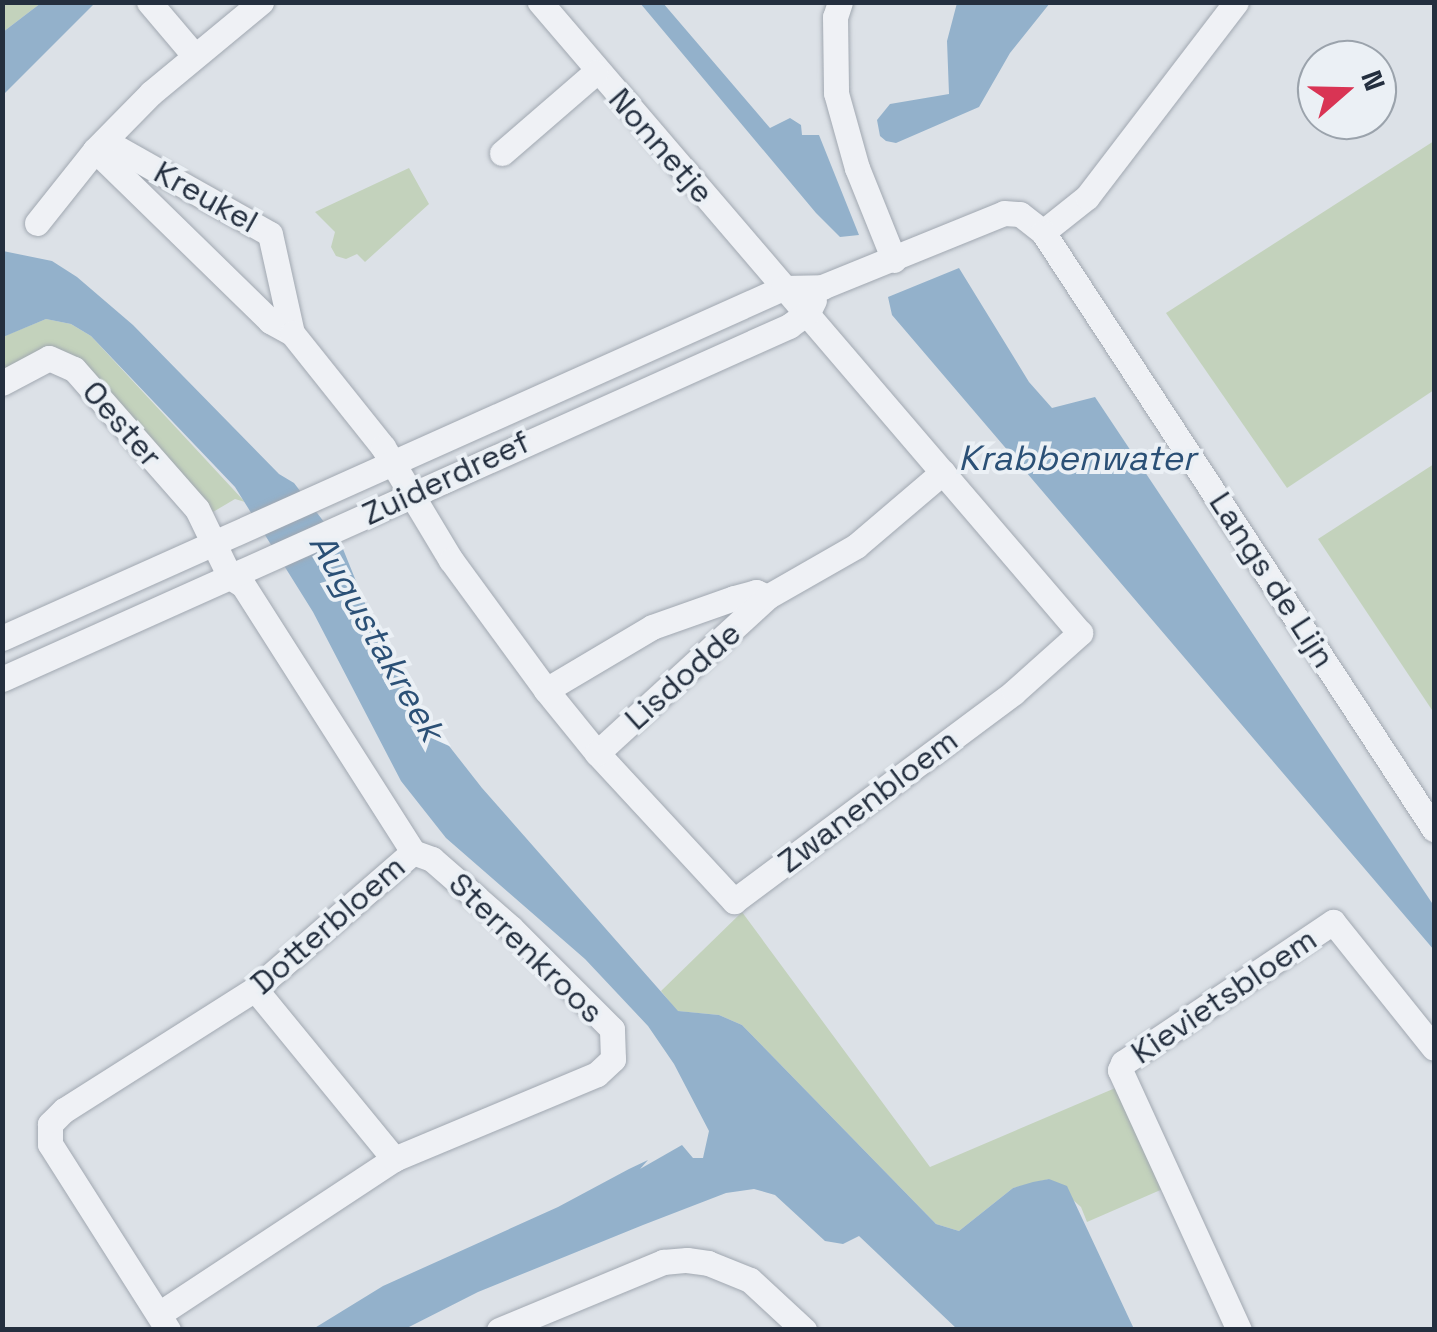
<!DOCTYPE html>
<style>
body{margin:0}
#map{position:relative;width:1437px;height:1332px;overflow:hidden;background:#dce1e7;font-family:"Space Grotesk",sans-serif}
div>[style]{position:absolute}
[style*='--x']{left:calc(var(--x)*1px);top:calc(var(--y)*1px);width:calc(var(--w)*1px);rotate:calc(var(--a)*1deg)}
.green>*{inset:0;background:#c3d2bc}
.water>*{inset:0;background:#93b1cb}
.roads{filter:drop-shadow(0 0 2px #a1a8b1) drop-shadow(0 0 2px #a1a8b1)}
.street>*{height:25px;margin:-12.5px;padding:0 12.5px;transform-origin:12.5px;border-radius:12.5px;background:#eff1f5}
span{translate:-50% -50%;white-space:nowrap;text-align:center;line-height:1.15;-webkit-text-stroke:8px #ebf0f5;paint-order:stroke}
.street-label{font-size:32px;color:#242f3f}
.water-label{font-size:35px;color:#2b5076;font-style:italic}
.frame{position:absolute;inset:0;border:5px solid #242f3f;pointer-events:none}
.north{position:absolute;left:1297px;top:40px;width:100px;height:100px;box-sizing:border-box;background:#ebf0f5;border:2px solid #9ba3ac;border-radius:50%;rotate:70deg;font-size:28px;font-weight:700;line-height:40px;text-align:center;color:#242f3f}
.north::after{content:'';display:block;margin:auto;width:35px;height:45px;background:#d93454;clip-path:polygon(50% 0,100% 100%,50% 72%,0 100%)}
</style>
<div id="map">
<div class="green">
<div style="clip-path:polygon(3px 3px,41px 3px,3px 32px)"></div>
<div style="clip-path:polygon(1434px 141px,1434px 390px,1287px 488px,1166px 313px)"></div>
<div style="clip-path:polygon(409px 168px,429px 204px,365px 262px,357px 254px,346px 259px,336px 256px,331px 247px,335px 232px,315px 212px)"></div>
<div style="clip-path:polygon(46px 319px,71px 324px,91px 336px,245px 502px,235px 499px,213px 512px,70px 358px,3px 372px,2px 337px)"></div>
<div style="clip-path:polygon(1434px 464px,1434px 713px,1318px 539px)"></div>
<div style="clip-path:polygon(742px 912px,930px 1167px,1120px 1086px,1165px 1188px,1087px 1222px,1081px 1207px,1049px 1179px,1013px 1188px,959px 1231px,936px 1224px,742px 1025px,719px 1015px,677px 1011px,661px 991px)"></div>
</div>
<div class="water">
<div style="clip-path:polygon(41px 3px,95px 3px,3px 95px,3px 32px)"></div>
<div style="clip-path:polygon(640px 3px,663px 3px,770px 128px,790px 118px,801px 125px,802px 135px,819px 135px,859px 235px,840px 237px,816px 213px)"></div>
<div style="clip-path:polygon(957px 3px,1050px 3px,1010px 53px,979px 107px,896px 143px,886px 141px,880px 136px,877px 120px,890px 104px,949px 94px,947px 41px)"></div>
<div style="clip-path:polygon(3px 251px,52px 261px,77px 277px,133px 325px,279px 474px,294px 483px,341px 544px,379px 638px,413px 700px,482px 788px,678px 1011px,719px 1015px,742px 1025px,936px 1224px,959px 1231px,1013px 1188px,1033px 1182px,1049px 1179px,1067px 1186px,1134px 1329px,957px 1329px,859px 1236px,843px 1244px,825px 1241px,775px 1195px,754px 1189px,726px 1193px,643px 1225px,478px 1292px,405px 1329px,313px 1329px,383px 1286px,558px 1207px,629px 1169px,648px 1160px,640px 1169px,682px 1145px,693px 1158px,703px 1158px,709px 1131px,674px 1064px,648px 1026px,585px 959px,446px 838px,401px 781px,313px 612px,235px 487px,91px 336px,71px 324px,46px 319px,3px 337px)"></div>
<div style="clip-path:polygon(959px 268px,1029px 382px,1052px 408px,1095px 397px,1434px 906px,1434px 950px,892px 315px,888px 297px)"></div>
</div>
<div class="roads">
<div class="street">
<div style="--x:149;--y:2;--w:70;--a:49.7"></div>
<div style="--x:840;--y:2;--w:16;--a:108"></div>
<div style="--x:835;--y:17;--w:76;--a:89.2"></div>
<div style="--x:836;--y:93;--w:78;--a:74.4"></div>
<div style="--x:857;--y:168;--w:99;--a:68.1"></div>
<div style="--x:105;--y:141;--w:189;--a:29.4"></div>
<div style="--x:270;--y:234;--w:101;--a:77.5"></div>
<div style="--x:95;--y:150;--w:245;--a:44.3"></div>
<div style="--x:270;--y:321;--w:25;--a:29"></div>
<div style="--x:292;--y:333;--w:146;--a:51.4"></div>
<div style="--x:383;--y:447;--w:132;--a:59"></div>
<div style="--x:451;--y:560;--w:161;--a:53.8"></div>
<div style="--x:546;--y:690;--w:81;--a:51"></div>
<div style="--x:597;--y:753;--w:202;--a:47.2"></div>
<div style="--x:734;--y:901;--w:349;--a:-36.7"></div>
<div style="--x:1014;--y:692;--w:89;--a:-41.8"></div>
<div style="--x:1080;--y:633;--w:831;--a:-130.56"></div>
<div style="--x:502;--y:153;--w:124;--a:-40.8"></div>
<div style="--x:37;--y:223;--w:93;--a:-51.5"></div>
<div style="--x:95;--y:150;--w:80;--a:-45.5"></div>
<div style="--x:151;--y:93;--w:143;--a:-39.6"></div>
<div style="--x:1043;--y:232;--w:56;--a:-38.5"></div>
<div style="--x:1087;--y:197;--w:245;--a:-52.6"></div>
<div style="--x:2;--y:383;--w:53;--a:-28"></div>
<div style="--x:49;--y:358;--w:27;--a:24"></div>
<div style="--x:74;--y:369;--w:186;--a:48.7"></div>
<div style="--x:197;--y:509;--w:76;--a:64.1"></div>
<div style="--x:230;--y:577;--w:15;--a:32"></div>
<div style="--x:243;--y:585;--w:317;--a:57.5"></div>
<div style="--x:413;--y:852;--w:209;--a:139.1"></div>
<div style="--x:255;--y:989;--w:226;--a:147.6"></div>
<div style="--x:64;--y:1110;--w:20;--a:135"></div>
<div style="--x:50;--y:1124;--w:20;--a:90"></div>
<div style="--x:50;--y:1144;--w:220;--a:57.6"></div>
<div style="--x:2;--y:638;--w:856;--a:-24.14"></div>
<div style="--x:783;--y:288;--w:39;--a:-1"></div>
<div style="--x:822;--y:287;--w:196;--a:-22.1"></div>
<div style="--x:1004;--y:213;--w:16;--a:4"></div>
<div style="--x:1020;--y:214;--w:29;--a:38"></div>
<div style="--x:1043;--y:232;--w:714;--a:56.78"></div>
<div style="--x:2;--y:679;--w:863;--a:-24.16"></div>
<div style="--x:789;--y:326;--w:24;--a:-36"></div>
<div style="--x:808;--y:312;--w:13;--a:-63"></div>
<div style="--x:546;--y:690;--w:123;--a:-30.7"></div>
<div style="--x:652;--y:627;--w:87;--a:-19.5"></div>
<div style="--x:734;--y:598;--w:23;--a:-15"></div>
<div style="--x:756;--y:592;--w:12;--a:24"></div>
<div style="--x:597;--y:753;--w:231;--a:-42.5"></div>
<div style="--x:767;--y:597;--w:103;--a:-29.8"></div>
<div style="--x:856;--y:546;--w:114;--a:-40.4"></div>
<div style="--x:255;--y:989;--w:220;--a:50.7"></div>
<div style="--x:159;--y:1314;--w:282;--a:-33.4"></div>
<div style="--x:394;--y:1159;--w:220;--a:-22.7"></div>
<div style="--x:597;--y:1074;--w:22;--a:-43"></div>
<div style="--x:613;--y:1059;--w:30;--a:-92"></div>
<div style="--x:612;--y:1029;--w:143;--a:-135"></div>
<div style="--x:511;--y:928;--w:105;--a:-138.9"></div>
<div style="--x:432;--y:859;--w:20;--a:-160"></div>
<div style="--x:499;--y:1330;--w:178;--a:-22.5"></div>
<div style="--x:663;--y:1262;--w:24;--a:-5"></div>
<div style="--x:687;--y:1260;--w:21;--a:8"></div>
<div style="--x:708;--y:1263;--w:45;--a:22"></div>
<div style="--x:750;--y:1280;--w:74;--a:42.8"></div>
<div style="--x:1239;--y:1330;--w:286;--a:-114.6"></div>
<div style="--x:1120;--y:1070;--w:8;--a:-67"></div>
<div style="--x:1123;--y:1063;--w:253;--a:-33.9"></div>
<div style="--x:1333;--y:922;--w:161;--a:51.3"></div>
</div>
</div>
<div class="street-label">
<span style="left:661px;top:146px;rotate:49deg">Nonnetje</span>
<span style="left:206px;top:197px;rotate:29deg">Kreukel</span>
<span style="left:122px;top:424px;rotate:49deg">Oester</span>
<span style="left:446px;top:478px;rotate:-25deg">Zuiderdreef</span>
<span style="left:1272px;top:580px;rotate:57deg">Langs de Lijn</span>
<span style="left:683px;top:676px;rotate:-42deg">Lisdodde</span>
<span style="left:868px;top:801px;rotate:-37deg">Zwanenbloem</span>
<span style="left:328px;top:925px;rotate:-41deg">Dotterbloem</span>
<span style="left:526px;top:948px;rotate:44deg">Sterrenkroos</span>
<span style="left:1224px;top:996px;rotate:-34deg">Kievietsbloem</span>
</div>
<div class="water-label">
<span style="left:1077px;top:458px">Krabbenwater</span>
<span style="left:377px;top:637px;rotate:60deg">Augustakreek</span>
</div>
<div class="frame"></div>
<div class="north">N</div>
</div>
